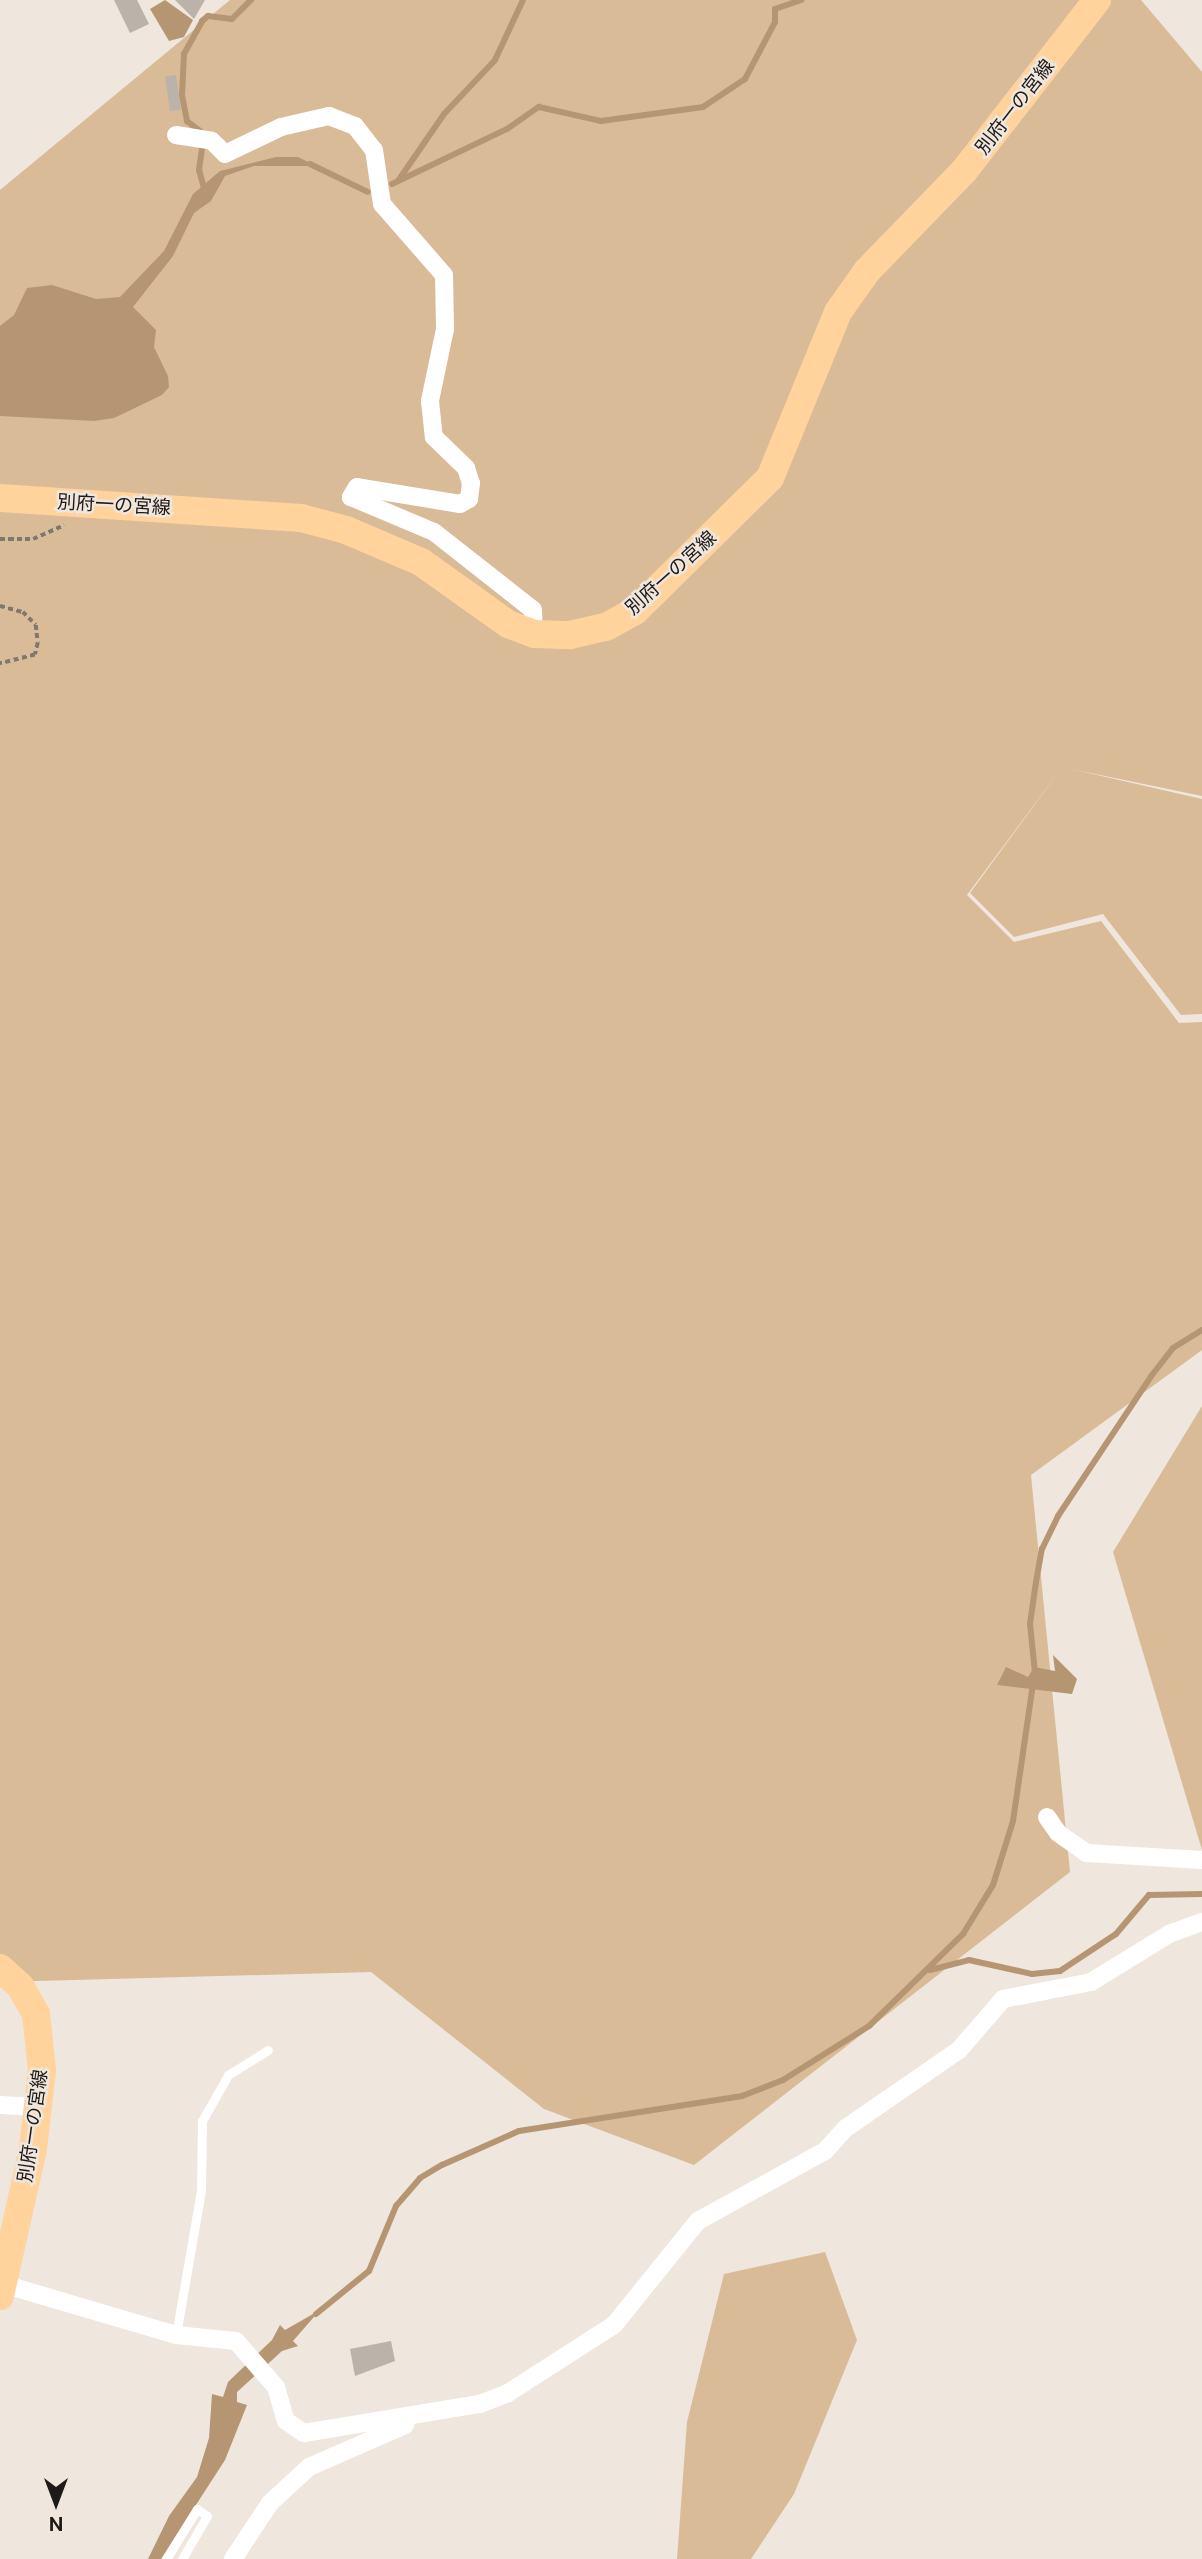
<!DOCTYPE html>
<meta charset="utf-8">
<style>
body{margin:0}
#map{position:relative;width:1202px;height:2559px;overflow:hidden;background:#efe6dd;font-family:"Public Sans","Noto Sans JP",sans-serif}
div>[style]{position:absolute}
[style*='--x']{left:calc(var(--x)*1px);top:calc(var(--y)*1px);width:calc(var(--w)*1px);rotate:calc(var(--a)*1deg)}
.green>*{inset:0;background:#d9bb98}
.water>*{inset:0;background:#b69672}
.stream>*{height:6px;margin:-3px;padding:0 3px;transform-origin:3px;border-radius:3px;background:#b69672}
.building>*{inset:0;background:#bbb3aa;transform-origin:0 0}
.path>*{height:3.5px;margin-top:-1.75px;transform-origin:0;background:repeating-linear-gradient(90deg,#7e7873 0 5px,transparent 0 8.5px)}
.service>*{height:9px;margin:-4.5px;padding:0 4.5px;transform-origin:4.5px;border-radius:4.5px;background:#fff}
.minor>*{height:18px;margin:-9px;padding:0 9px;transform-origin:9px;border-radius:9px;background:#fff}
.primary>*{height:28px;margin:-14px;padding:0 14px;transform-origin:14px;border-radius:14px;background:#ffd39b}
span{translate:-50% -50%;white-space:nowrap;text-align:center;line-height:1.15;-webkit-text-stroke:5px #efe6dd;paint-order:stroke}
.street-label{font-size:19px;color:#1d1a17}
.north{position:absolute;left:21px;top:2468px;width:70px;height:70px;-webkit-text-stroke:5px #efe6dd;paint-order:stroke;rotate:180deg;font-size:19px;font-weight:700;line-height:28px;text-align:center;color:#1d1a17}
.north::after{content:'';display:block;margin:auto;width:24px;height:32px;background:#1d1a17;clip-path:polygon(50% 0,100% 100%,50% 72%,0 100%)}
</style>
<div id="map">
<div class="green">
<div style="clip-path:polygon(230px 0,1141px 0,1202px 72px,1202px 796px,1071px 769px,1202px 799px,1202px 1014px,1181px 1015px,1103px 914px,1014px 937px,970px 893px,1063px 766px,967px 895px,1014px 942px,1101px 921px,1179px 1023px,1202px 1022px,1202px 1350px,1031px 1475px,1070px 1872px,694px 2165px,544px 2109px,371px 1972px,0 1982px,0 190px)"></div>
<div style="clip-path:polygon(1202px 1406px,1202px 1850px,1113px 1552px)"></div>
<div style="clip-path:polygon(825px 2252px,857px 2340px,794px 2494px,751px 2559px,677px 2559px,687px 2422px,724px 2274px)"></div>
</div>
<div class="water">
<div style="clip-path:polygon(165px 0,193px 20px,184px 37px,169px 41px,150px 9px)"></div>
<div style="clip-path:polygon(276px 157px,298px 157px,316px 166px,254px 166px,225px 176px,211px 201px,194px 213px,173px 256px,133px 307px,156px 330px,154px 347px,168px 376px,169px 387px,162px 395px,114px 418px,94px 421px,0 416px,0 326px,14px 315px,27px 288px,52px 285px,96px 299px,120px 297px,164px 251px,193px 194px,220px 171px)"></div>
<div style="clip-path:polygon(1053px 1655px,1077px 1679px,1072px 1694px,997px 1685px,1006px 1667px,1028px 1677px,1034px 1667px,1055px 1671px)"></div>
<div style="clip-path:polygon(320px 2310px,293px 2341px,298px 2346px,282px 2351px,237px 2392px,237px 2402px,247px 2405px,225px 2460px,161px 2559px,148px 2559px,169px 2516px,197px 2477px,209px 2438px,212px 2394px,223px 2397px,228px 2382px,272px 2340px,280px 2325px,285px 2330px)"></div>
</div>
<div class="stream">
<div style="--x:310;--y:164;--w:64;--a:25.8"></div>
<div style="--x:398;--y:181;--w:81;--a:-55.5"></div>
<div style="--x:444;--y:114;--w:74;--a:-46.6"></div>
<div style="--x:495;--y:60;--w:66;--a:-65"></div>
<div style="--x:392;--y:184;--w:127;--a:-25.6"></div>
<div style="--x:507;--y:129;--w:39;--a:-35"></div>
<div style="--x:539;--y:107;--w:64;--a:12.7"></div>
<div style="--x:601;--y:121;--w:103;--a:-7.8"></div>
<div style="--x:703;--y:107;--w:50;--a:-33.7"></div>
<div style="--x:745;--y:79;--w:64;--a:-62.2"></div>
<div style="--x:775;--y:22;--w:13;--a:-90"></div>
<div style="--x:775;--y:9;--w:28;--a:-19"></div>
<div style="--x:205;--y:192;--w:23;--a:-105"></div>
<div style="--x:199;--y:170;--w:36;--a:-82"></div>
<div style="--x:204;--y:134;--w:21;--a:-143"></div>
<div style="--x:187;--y:121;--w:26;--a:-101"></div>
<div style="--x:182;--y:95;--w:41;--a:-87.2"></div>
<div style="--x:184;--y:54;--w:38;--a:-61"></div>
<div style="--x:202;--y:21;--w:8;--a:-40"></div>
<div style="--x:208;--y:16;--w:24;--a:7"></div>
<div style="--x:232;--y:19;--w:27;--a:-45"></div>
<div style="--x:1035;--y:1673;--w:49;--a:-95.8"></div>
<div style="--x:1030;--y:1624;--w:42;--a:-81.9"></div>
<div style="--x:1036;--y:1582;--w:34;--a:-80"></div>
<div style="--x:1042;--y:1549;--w:37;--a:-64"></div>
<div style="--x:1058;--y:1516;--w:169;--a:-56.3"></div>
<div style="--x:1152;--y:1375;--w:34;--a:-52"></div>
<div style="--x:1173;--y:1348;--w:34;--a:-32"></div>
<div style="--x:930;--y:1970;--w:40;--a:-14.4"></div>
<div style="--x:969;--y:1960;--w:65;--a:12.5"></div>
<div style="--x:1032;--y:1974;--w:28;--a:-6"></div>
<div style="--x:1060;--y:1971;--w:67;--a:-33.5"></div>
<div style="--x:1116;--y:1934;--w:51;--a:-49.8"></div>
<div style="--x:1149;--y:1895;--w:53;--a:-1.1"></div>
<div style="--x:316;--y:2314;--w:68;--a:-39.1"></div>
<div style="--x:369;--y:2271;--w:70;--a:-67.4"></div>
<div style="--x:396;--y:2206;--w:37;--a:-49"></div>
<div style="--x:420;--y:2178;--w:26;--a:-31"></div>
<div style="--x:442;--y:2165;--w:84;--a:-23.8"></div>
<div style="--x:519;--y:2131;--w:226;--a:-8.9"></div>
<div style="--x:742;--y:2096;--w:44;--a:-21.3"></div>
<div style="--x:783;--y:2080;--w:102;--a:-32.1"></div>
<div style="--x:869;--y:2026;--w:132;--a:-44.4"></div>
<div style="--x:963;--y:1934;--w:57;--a:-58.5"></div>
<div style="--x:993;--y:1885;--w:67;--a:-72.6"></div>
<div style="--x:1013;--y:1821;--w:138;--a:-81.7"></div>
</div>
<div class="building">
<div style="clip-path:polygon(114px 0,137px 0,149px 24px,130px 33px)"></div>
<div style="clip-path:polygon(175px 0,205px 0,194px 19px)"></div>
<div style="left:176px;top:75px;width:35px;height:11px;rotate:82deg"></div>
<div style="clip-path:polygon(391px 2341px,395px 2361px,355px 2376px,350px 2349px)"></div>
</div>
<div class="path">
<div style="--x:0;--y:539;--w:33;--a:0"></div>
<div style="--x:33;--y:539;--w:34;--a:-24"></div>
<div style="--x:0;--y:606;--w:24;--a:15"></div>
<div style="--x:23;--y:612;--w:18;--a:45"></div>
<div style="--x:36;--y:625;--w:18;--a:84"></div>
<div style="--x:38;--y:643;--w:12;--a:104"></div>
<div style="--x:35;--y:655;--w:36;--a:166"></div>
</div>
<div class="service">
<div style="--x:176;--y:2335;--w:147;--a:-80.2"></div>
<div style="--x:201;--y:2190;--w:69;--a:-89.2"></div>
<div style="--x:202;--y:2121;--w:53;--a:-60.5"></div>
<div style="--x:228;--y:2075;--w:47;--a:-32"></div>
<div style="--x:166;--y:2559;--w:59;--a:-58.2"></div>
<div style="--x:197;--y:2509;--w:12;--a:35"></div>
<div style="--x:207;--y:2516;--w:50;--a:120.2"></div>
</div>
<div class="minor">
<div style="--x:176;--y:135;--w:36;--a:9"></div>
<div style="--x:212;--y:141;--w:18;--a:45"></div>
<div style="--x:225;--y:154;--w:62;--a:-25.7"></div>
<div style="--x:281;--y:127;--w:49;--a:-12.9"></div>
<div style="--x:329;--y:116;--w:28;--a:21"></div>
<div style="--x:355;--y:126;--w:31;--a:52"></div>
<div style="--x:374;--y:150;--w:55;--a:81.6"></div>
<div style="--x:382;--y:204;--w:94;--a:48.9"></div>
<div style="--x:444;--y:275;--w:54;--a:88.9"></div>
<div style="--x:445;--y:329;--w:74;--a:101.8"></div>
<div style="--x:430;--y:401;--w:36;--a:84"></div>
<div style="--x:434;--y:437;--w:45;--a:44.1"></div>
<div style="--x:466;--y:468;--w:16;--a:72"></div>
<div style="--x:471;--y:483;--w:16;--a:97"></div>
<div style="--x:469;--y:499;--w:10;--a:151"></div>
<div style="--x:460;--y:504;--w:104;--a:-170.6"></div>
<div style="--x:357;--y:487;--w:12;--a:121"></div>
<div style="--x:351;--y:497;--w:90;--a:22.9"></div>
<div style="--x:434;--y:532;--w:126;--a:38.2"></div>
<div style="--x:533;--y:610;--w:24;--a:88"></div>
<div style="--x:1047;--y:1817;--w:19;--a:55"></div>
<div style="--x:1058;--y:1833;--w:35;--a:35"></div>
<div style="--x:1087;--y:1853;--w:115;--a:3.5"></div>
<div style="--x:0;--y:2105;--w:39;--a:3"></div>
<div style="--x:3;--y:2284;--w:180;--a:16.4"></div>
<div style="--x:176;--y:2335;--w:60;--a:5.7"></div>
<div style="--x:236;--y:2341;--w:61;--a:49"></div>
<div style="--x:276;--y:2387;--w:35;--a:74"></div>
<div style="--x:286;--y:2421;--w:22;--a:34"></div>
<div style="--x:304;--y:2433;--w:178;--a:-9.4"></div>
<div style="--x:480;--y:2404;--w:30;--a:-21"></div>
<div style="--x:508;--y:2393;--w:126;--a:-32.7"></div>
<div style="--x:614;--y:2325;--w:134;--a:-51.1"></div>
<div style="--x:698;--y:2221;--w:145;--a:-28.9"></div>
<div style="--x:825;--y:2151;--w:31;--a:-48"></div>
<div style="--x:846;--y:2128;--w:137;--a:-34.6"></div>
<div style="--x:959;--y:2050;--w:67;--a:-49.2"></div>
<div style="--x:1003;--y:1999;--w:90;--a:-10.9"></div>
<div style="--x:1091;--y:1982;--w:92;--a:-31.6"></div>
<div style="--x:1169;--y:1934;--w:35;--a:-20"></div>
<div style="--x:233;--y:2559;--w:67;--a:-56.5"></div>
<div style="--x:270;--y:2503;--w:53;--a:-42.7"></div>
<div style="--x:309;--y:2467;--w:105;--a:-23.6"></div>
</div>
<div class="primary">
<div style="--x:0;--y:498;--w:302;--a:3.8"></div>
<div style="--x:301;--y:518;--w:47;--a:14.9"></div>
<div style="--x:346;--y:530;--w:82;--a:23.1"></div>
<div style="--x:421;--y:562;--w:107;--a:35.5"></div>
<div style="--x:508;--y:624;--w:28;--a:21"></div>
<div style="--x:534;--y:634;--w:36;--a:2"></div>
<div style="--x:570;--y:635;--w:37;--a:-13"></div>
<div style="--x:606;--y:627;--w:33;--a:-29"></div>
<div style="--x:635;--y:611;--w:190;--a:-44.6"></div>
<div style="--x:770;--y:478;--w:179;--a:-67.7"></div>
<div style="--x:838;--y:312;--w:50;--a:-54.7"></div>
<div style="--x:867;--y:271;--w:139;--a:-45.9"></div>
<div style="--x:964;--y:171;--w:217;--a:-52.1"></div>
<div style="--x:0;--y:1968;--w:27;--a:42"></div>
<div style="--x:20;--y:1986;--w:32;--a:60"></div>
<div style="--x:36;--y:2014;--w:56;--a:83.9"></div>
<div style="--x:42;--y:2070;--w:80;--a:96.5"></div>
<div style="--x:33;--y:2149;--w:151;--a:102.7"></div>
</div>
<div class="street-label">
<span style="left:1015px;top:107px;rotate:-52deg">別府一の宮線</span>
<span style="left:114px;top:505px;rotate:3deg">別府一の宮線</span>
<span style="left:671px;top:573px;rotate:-42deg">別府一の宮線</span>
<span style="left:33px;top:2126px;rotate:-82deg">別府一の宮線</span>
</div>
<div class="north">N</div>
</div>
